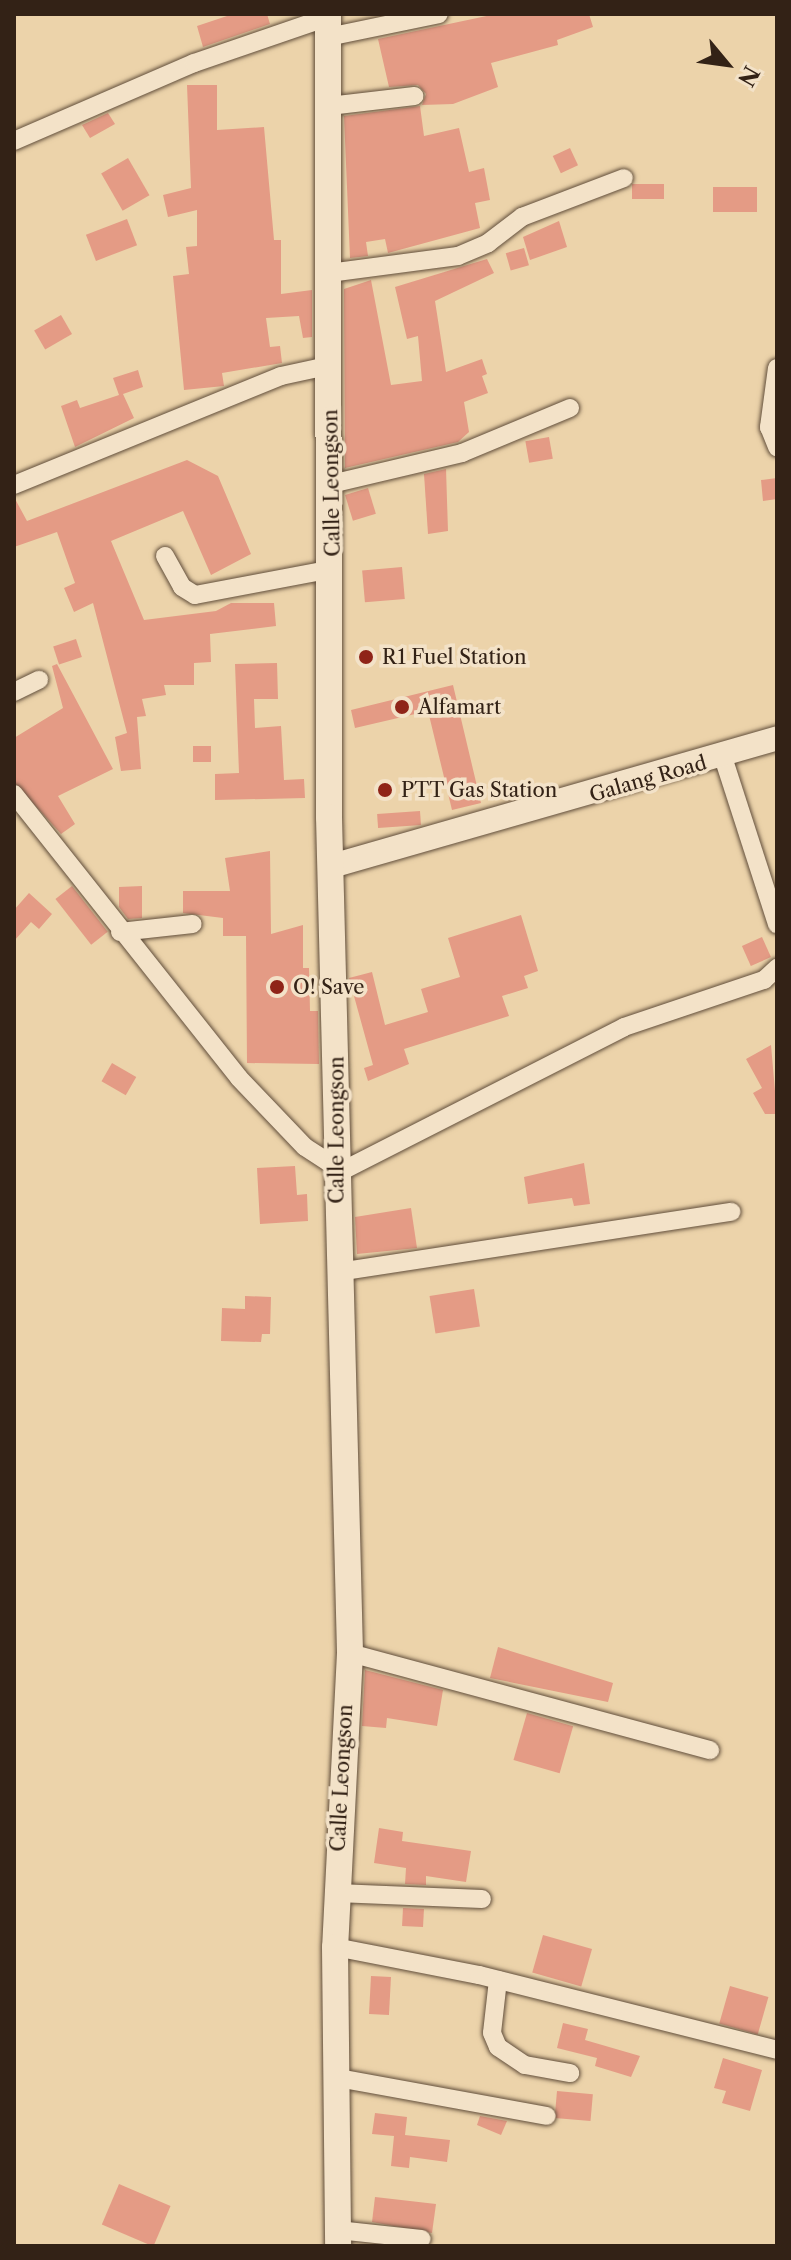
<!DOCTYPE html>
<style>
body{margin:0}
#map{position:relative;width:791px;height:2260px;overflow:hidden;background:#ecd3aa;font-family:"Libre Caslon Text",serif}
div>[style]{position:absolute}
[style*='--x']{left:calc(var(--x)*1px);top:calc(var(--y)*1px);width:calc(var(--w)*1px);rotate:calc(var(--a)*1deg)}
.building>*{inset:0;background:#e49b85;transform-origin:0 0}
.roads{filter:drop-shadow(0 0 2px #614e3b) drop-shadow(0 0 2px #614e3b)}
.minor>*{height:18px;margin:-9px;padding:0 9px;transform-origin:9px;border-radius:9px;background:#f3e2c8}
.tertiary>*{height:24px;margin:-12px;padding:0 12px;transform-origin:12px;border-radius:12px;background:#f3e2c8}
.secondary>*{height:26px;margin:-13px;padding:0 13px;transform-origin:13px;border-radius:13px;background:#f3e2c8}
.dots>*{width:22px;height:22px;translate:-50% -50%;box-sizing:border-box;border:4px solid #f3e2c8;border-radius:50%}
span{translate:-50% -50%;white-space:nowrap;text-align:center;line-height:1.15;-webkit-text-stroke:7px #f3e2c8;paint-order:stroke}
.street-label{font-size:20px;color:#332216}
.poi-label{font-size:20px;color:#332216}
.left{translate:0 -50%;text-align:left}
.frame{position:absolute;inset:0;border:16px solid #332216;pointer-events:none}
.north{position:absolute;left:687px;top:24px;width:80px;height:80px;-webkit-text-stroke:6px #f3e2c8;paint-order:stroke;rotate:119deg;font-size:22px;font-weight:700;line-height:32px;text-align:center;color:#332216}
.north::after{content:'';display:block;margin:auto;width:28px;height:36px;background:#332216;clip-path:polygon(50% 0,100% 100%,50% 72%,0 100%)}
</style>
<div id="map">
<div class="building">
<div style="clip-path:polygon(233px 14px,267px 14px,270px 24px,203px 47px,197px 26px)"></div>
<div style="clip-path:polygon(496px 14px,589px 14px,593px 27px,557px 40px,558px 45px,491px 63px,498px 87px,453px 104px,422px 105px,426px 94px,418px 85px,389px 87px,378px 39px)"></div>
<div style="clip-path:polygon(187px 85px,217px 85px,217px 130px,264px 127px,274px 240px,281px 240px,281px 294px,312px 290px,312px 337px,303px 338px,299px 316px,266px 318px,270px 347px,280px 346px,282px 363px,222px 373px,224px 386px,184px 390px,173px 276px,189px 274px,186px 247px,197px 246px,197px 210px,168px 217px,163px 195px,191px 188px)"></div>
<div style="clip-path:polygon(420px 106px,424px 136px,459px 128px,469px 172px,484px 168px,490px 200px,475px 203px,480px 228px,388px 253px,385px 239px,366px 242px,368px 256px,350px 258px,344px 116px)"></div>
<div style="clip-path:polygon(108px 113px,115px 124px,90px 138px,82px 125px)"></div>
<div style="left:570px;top:148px;width:19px;height:19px;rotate:65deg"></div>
<div style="left:128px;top:158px;width:43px;height:31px;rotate:60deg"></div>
<div style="left:664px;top:184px;width:15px;height:32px;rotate:90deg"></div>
<div style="left:757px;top:187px;width:25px;height:44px;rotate:90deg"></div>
<div style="left:127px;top:219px;width:28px;height:44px;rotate:69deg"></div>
<div style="clip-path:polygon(559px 221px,567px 247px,530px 260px,523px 237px)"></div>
<div style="left:524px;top:248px;width:18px;height:19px;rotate:74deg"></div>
<div style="clip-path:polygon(487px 259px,494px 273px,435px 301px,446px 372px,482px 359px,487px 374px,482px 376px,488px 393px,464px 402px,469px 432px,458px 442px,345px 468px,344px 289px,371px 280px,391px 385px,422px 381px,418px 336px,407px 339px,395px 287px)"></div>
<div style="left:61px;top:315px;width:22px;height:31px;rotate:60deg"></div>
<div style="clip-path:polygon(138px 370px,143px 387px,123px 394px,134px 418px,75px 447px,61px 406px,77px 400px,80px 408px,119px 395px,113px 378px)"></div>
<div style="left:549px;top:437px;width:22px;height:24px;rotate:80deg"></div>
<div style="clip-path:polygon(187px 460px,218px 476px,251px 554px,211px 575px,183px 511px,111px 541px,144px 620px,216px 611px,231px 603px,274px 603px,276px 626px,210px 634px,211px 662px,194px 663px,194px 685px,164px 685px,166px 695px,142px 699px,146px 716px,137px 717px,141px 769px,121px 771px,115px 737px,127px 733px,93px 603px,74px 612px,64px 588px,75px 583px,57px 532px,14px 547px,14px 497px,27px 521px)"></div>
<div style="clip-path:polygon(446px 469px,448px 531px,428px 534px,424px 474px)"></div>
<div style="clip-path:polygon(777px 478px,777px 499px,763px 501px,761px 480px)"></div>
<div style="left:368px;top:488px;width:27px;height:24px;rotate:73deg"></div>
<div style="left:402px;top:567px;width:32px;height:40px;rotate:85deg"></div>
<div style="left:76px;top:639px;width:19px;height:24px;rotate:72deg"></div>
<div style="clip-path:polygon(277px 663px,278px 699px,254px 699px,255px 728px,281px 726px,284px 780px,304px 779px,305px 798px,215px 800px,215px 774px,239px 773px,235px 664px)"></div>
<div style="clip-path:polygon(57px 664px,113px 769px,58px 796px,75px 824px,61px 834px,14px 782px,14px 738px,63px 708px,52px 666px)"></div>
<div style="clip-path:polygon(453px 685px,481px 803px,452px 810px,428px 711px,355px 728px,351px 710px)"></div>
<div style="left:193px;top:746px;width:18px;height:16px"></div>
<div style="left:420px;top:811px;width:14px;height:43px;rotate:86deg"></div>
<div style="clip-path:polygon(270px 851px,271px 934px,303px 925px,303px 968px,309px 968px,310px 1011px,318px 1011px,319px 1064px,247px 1063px,246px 936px,223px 936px,223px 918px,183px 913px,183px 891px,230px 891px,225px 858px)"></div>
<div style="left:72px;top:886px;width:58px;height:21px;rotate:52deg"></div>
<div style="clip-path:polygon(142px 886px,142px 918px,128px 919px,119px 907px,119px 887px)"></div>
<div style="clip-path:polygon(29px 893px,52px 914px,39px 929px,31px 922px,14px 941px,14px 910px)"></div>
<div style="clip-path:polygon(521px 915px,538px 971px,524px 976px,528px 988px,502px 996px,509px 1016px,404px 1049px,409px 1064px,368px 1081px,364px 1068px,373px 1065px,349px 978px,372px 972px,385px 1025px,428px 1012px,421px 989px,460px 977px,448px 938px)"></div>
<div style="left:762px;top:937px;width:22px;height:22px;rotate:66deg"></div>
<div style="clip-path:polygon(771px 1045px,777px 1114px,765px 1114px,753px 1093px,762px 1088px,746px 1059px)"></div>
<div style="left:112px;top:1063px;width:28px;height:21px;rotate:30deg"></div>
<div style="clip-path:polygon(584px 1163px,590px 1204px,574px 1206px,572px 1198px,528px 1204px,524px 1177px)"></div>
<div style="clip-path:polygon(295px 1166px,297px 1195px,307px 1194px,308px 1221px,260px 1224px,257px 1168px)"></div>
<div style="clip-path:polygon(411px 1208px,417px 1248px,357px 1254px,355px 1217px)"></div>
<div style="left:474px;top:1289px;width:38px;height:45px;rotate:81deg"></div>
<div style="clip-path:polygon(245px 1296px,271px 1297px,270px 1334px,262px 1334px,261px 1342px,221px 1341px,222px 1308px,245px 1309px)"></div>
<div style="clip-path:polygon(498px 1647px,613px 1683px,608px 1702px,490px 1678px)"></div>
<div style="clip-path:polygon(365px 1670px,443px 1690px,437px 1726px,387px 1718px,386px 1728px,362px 1726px)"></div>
<div style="left:527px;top:1713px;width:48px;height:49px;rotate:16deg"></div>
<div style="clip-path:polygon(379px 1828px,403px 1832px,402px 1841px,471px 1851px,466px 1882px,426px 1876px,426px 1885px,405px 1884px,406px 1868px,374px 1863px)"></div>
<div style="left:403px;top:1908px;width:21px;height:18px;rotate:3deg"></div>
<div style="left:543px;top:1935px;width:51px;height:39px;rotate:16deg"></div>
<div style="left:371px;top:1976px;width:20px;height:38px;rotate:3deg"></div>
<div style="left:730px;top:1986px;width:40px;height:39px;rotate:16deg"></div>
<div style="clip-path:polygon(563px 2023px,588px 2029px,585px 2040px,640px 2056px,631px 2077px,595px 2066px,597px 2058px,557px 2048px)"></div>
<div style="clip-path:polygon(723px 2058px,762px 2070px,750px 2111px,722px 2103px,726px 2091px,714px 2088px)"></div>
<div style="left:557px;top:2091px;width:36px;height:27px;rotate:5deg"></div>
<div style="clip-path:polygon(375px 2113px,407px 2117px,405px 2135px,450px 2140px,447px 2162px,410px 2157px,409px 2168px,391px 2166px,394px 2136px,372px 2134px)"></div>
<div style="clip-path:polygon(480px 2116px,507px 2121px,501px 2135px,477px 2125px)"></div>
<div style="left:119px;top:2184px;width:56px;height:44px;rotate:23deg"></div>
<div style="clip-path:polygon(375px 2197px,436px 2204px,432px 2233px,372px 2222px)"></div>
</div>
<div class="roads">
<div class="minor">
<div style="--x:328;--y:37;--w:113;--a:-11.7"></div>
<div style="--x:329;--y:106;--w:86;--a:-6.7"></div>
<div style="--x:14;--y:141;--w:196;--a:-23.4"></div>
<div style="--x:194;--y:63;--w:142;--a:-18.9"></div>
<div style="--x:329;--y:273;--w:130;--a:-7.5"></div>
<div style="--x:458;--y:256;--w:33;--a:-23"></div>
<div style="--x:488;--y:243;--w:43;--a:-37.4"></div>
<div style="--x:522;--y:217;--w:109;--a:-20.9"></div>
<div style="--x:777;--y:368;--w:60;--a:97.7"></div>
<div style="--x:769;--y:427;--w:22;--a:68"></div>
<div style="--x:331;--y:484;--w:135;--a:-13.3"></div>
<div style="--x:462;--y:453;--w:117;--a:-22.6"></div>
<div style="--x:14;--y:485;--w:288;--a:-22.2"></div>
<div style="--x:281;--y:376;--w:52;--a:-12.2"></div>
<div style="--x:165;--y:556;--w:35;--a:61"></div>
<div style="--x:182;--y:587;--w:15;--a:32"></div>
<div style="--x:195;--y:595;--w:140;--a:-10.7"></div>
<div style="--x:14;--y:692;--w:28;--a:-26"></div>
<div style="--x:723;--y:757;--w:176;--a:72.1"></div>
<div style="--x:14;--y:794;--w:362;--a:51.6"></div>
<div style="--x:239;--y:1078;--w:95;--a:46.3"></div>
<div style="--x:305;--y:1147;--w:37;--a:33"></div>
<div style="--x:120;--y:932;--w:73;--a:-6.3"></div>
<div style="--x:336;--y:1174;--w:323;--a:-27"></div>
<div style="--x:624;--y:1027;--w:148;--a:-18.6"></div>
<div style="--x:764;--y:980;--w:18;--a:-43"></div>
<div style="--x:338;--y:1272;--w:398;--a:-8.7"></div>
<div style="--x:350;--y:1653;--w:373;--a:15.1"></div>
<div style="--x:337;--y:1893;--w:145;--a:2.4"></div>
<div style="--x:335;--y:1947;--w:147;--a:11"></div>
<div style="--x:479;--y:1975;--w:307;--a:14.1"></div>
<div style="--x:498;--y:1980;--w:53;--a:96.5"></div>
<div style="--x:492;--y:2033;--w:15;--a:67"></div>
<div style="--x:498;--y:2047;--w:32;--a:34"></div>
<div style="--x:525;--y:2065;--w:46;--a:10.1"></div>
<div style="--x:338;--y:2078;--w:212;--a:10.3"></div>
<div style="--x:337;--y:2230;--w:85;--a:6"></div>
</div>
<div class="tertiary">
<div style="--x:332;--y:866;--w:463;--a:-16"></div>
</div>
<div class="secondary">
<div style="--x:328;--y:14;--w:803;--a:89.93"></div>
<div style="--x:329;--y:817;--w:836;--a:88.56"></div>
<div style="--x:350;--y:1653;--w:294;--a:92.9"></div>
<div style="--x:335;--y:1947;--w:299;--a:89.4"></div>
</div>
</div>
<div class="dots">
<div style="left:366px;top:657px;background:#8f2418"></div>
<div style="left:402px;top:707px;background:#8f2418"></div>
<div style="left:385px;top:790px;background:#8f2418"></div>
<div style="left:277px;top:987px;background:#8f2418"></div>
</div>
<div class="street-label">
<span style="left:332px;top:483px;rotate:-91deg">Calle Leongson</span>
<span style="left:648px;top:779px;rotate:-16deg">Galang Road</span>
<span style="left:337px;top:1130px;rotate:-90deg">Calle Leongson</span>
<span style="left:342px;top:1778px;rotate:-87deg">Calle Leongson</span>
</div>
<div class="poi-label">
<span class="left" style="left:382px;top:657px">R1 Fuel Station</span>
<span class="left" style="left:418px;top:707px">Alfamart</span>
<span class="left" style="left:401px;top:790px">PTT Gas Station</span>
<span class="left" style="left:293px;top:987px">O! Save</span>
</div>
<div class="frame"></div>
<div class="north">N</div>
</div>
